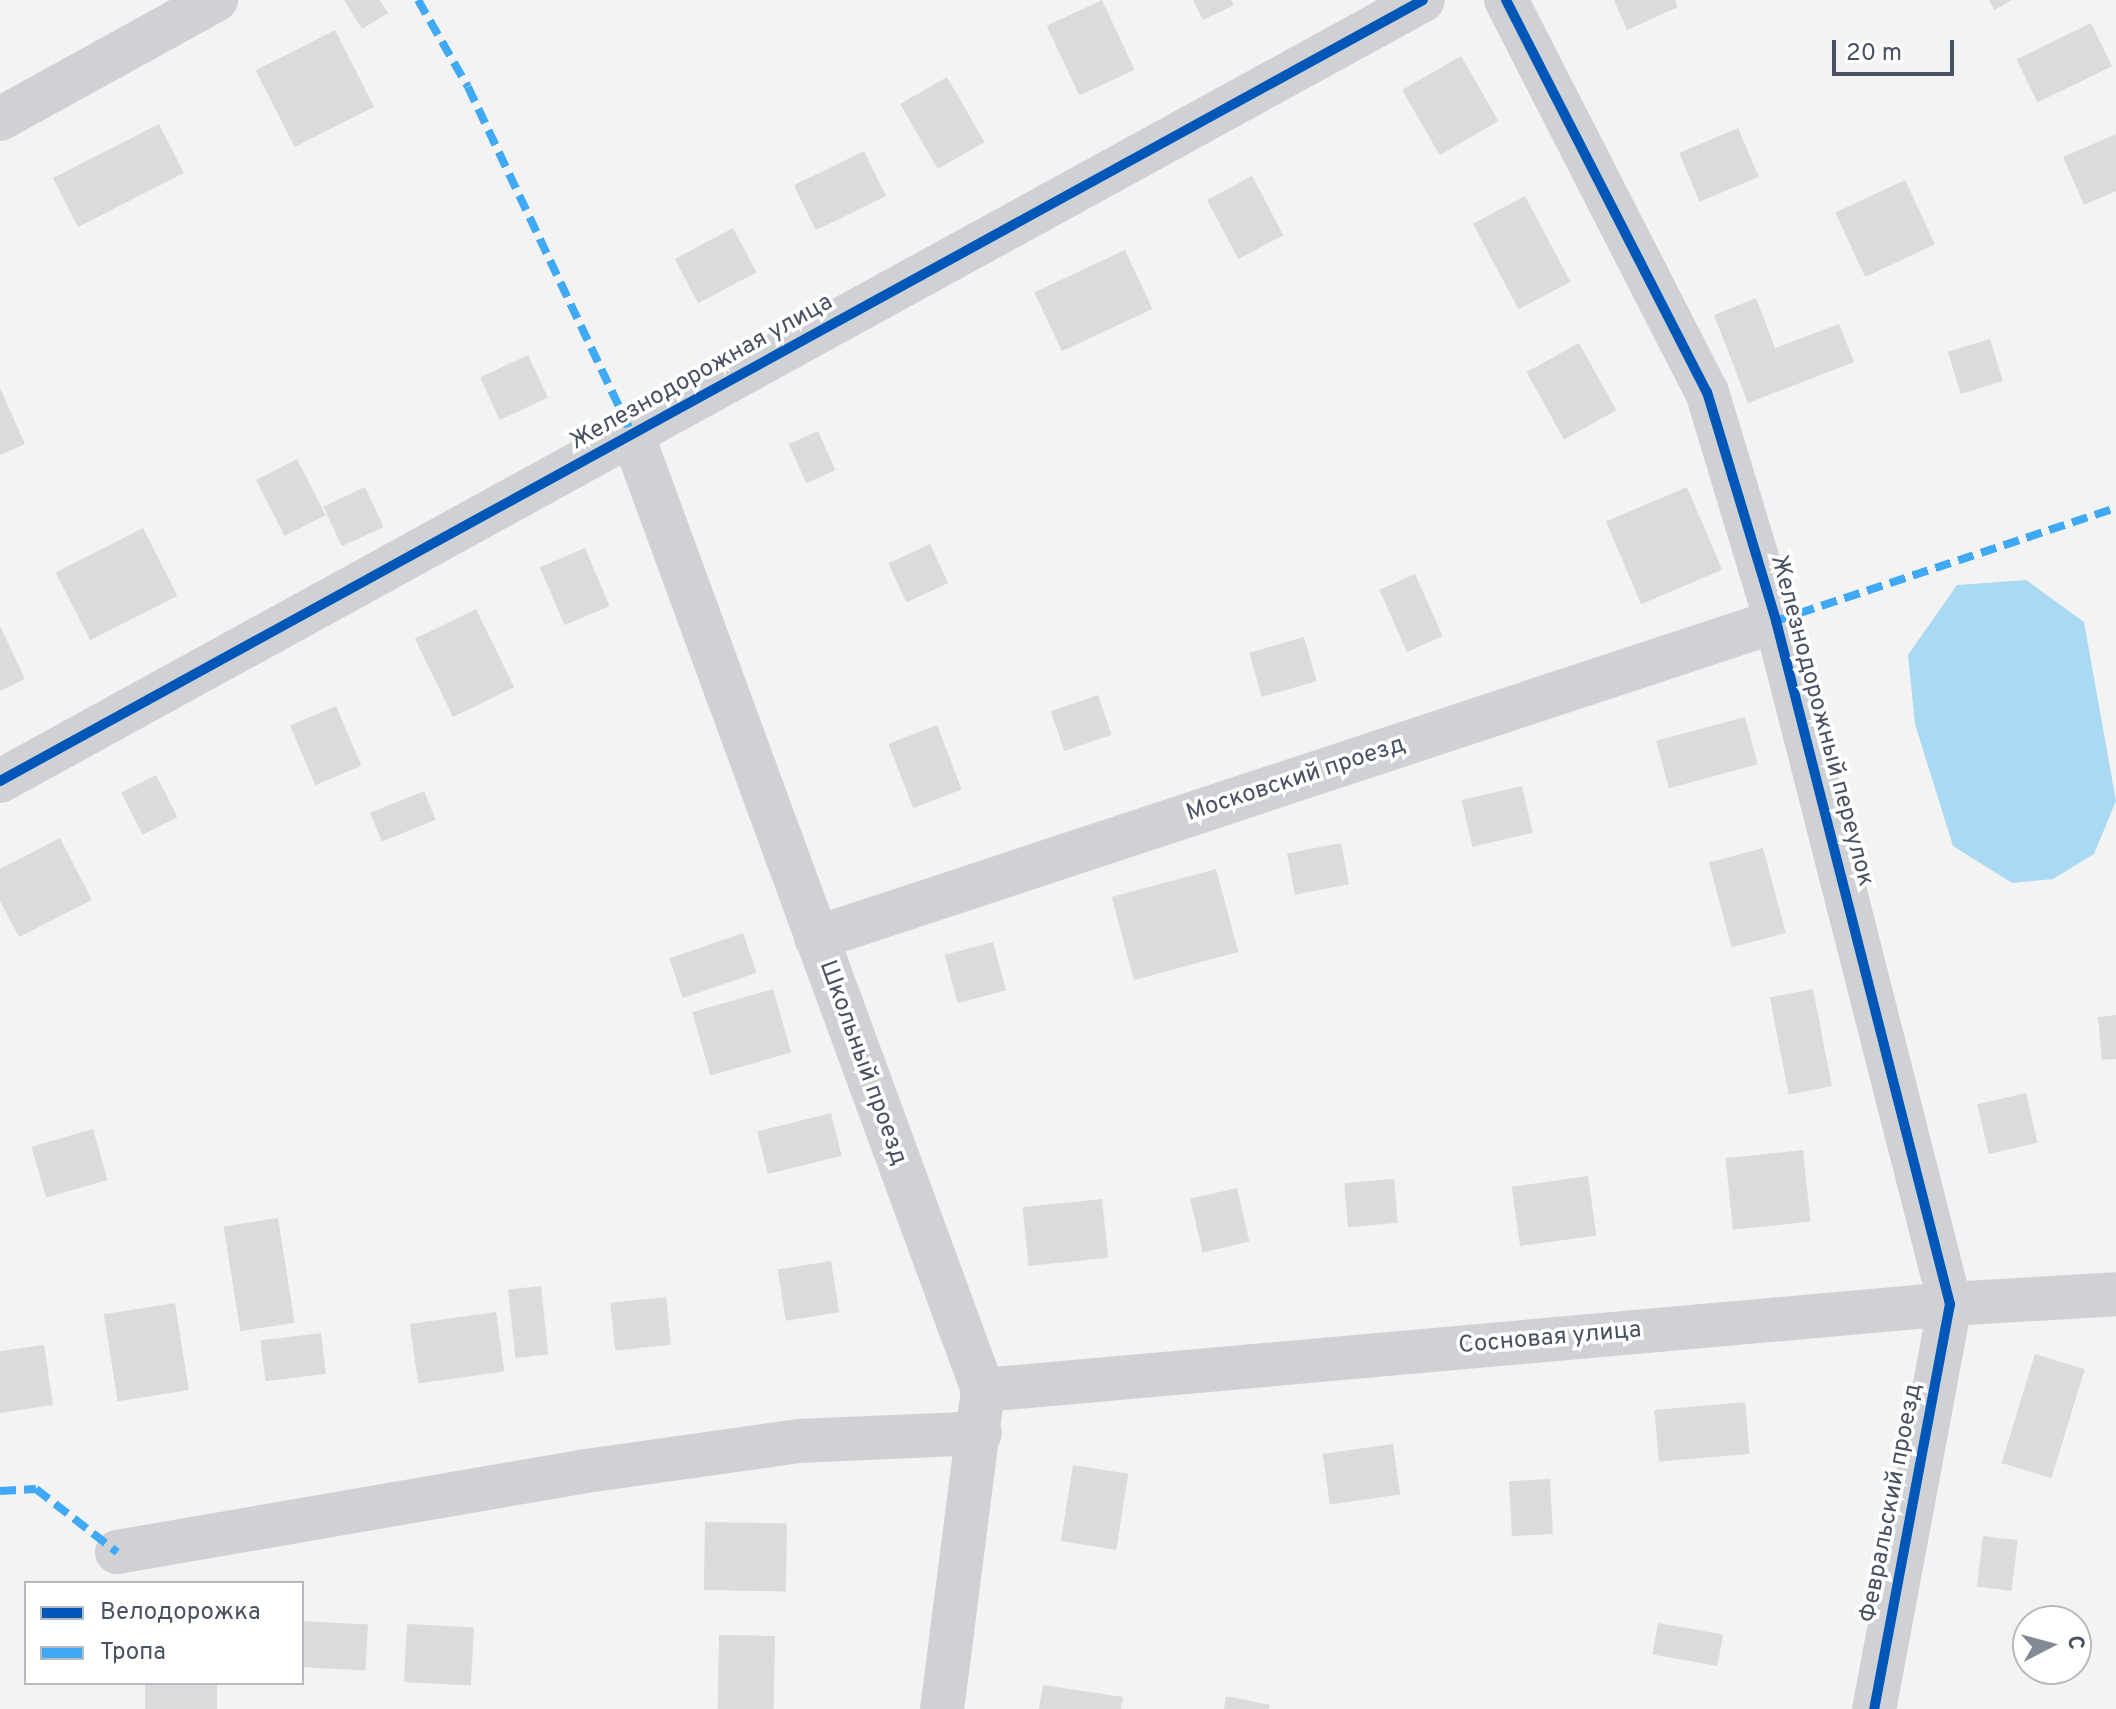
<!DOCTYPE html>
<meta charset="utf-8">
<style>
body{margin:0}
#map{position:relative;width:2116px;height:1709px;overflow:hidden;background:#f4f3f3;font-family:Overpass,sans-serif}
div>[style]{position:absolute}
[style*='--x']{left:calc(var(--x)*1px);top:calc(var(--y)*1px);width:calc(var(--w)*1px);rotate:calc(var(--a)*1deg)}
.water>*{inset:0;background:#aad9f3}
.building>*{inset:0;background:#dbdbdd;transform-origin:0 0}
.minor>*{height:44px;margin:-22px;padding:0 22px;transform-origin:22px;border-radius:22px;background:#cfd1d4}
.tertiary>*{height:44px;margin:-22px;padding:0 22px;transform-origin:22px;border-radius:22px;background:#cfd1d4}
.quiet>*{height:8px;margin-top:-4px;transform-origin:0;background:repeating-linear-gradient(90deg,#3fa9f5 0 16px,transparent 0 24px)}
.cycleway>*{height:10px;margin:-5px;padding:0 5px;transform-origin:5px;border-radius:5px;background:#0057b8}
span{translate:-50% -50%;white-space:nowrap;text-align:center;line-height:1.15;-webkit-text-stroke:7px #fff;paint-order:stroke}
.street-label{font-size:24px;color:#485262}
.legend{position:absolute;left:24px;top:1581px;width:280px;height:104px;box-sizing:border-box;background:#fff;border:2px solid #b6bac0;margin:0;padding:10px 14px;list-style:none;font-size:24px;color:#485262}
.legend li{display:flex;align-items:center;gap:16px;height:40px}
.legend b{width:40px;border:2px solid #b6bac0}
.north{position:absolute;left:2012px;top:1605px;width:80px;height:80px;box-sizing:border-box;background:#fff;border:2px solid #b6bac0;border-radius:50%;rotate:84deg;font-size:22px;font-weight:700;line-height:32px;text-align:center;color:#485262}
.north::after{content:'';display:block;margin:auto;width:28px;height:36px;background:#848a95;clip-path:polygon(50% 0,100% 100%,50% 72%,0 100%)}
.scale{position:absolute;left:1832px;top:40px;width:122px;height:36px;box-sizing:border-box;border:4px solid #485262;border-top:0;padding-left:10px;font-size:24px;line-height:28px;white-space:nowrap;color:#485262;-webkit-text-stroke:6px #fff;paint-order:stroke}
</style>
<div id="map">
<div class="water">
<div style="clip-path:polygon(2026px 580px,2084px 622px,2116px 801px,2094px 854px,2053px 879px,2012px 883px,1953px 846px,1915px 724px,1908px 655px,1957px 585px)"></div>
</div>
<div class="building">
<div style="clip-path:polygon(344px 0,380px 0,388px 13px,362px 29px)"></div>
<div style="left:1102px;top:0;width:77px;height:61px;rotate:65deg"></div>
<div style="clip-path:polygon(1193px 0,1231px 0,1234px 5px,1203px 20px)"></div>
<div style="clip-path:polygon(1614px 0,1675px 0,1678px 7px,1627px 30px)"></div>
<div style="clip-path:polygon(1989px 0,2012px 0,1994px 10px)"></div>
<div style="left:2091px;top:23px;width:48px;height:83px;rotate:64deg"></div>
<div style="left:335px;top:30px;width:86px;height:89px;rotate:63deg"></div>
<div style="left:1461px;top:56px;width:75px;height:68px;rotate:60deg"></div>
<div style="left:947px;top:77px;width:75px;height:54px;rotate:60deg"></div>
<div style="left:159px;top:124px;width:55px;height:119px;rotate:63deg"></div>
<div style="left:1738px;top:128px;width:53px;height:64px;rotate:67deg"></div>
<div style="clip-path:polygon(2116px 134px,2116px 191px,2084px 205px,2063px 157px)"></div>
<div style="left:864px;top:151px;width:50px;height:78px;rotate:64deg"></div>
<div style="left:1252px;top:176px;width:67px;height:51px;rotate:62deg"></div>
<div style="left:1905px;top:180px;width:71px;height:77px;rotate:65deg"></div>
<div style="left:1525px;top:196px;width:97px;height:59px;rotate:62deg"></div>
<div style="left:733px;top:228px;width:50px;height:66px;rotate:62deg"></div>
<div style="left:1125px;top:250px;width:65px;height:100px;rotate:65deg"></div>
<div style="clip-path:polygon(1756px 298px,1775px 348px,1839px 324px,1854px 362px,1748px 403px,1714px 315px)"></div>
<div style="left:1990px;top:339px;width:44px;height:44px;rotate:73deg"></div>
<div style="left:1579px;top:343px;width:77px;height:60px;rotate:61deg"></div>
<div style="left:528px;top:355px;width:47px;height:53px;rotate:65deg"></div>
<div style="clip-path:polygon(0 388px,25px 444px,0 455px)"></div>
<div style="left:818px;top:431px;width:43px;height:32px;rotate:66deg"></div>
<div style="left:297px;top:459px;width:63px;height:46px;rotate:63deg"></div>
<div style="left:365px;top:487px;width:44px;height:46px;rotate:65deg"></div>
<div style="left:1687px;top:487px;width:90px;height:88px;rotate:67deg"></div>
<div style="left:143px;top:528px;width:76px;height:98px;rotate:63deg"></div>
<div style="left:930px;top:544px;width:43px;height:46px;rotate:65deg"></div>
<div style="left:585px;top:548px;width:63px;height:49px;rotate:67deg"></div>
<div style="left:1415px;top:574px;width:68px;height:39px;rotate:66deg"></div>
<div style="left:476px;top:609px;width:87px;height:68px;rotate:64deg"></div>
<div style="clip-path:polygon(0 626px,25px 679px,0 691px)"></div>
<div style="left:1304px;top:637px;width:46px;height:57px;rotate:74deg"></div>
<div style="left:1098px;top:695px;width:42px;height:50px;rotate:71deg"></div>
<div style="left:336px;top:706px;width:65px;height:50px;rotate:67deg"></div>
<div style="left:1745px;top:717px;width:49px;height:92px;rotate:75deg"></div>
<div style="left:937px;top:725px;width:69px;height:52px;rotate:69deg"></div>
<div style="left:156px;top:775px;width:47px;height:39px;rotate:63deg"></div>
<div style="left:1522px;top:786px;width:48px;height:62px;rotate:77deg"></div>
<div style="left:424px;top:791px;width:31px;height:58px;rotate:68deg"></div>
<div style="clip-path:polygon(60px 838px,92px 900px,19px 937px,0 901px,0 869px)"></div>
<div style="left:1341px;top:843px;width:42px;height:55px;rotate:79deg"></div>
<div style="left:1763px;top:848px;width:88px;height:56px;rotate:75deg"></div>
<div style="left:1216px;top:869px;width:86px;height:108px;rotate:75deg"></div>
<div style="left:743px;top:933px;width:42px;height:78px;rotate:71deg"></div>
<div style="left:993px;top:942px;width:50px;height:50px;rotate:75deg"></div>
<div style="left:773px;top:989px;width:66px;height:84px;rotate:74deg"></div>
<div style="left:1813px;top:989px;width:99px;height:44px;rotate:79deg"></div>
<div style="clip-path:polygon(2116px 1015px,2116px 1059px,2102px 1060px,2098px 1017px)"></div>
<div style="left:2026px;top:1093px;width:51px;height:50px;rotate:77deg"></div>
<div style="left:831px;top:1113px;width:44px;height:76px;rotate:76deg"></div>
<div style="left:93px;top:1129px;width:53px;height:64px;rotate:74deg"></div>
<div style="left:1803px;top:1150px;width:72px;height:78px;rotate:84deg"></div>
<div style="left:1588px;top:1176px;width:60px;height:77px;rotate:82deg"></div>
<div style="left:1394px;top:1179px;width:44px;height:50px;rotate:85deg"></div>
<div style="left:1237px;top:1188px;width:55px;height:48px;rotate:77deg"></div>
<div style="left:1102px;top:1199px;width:59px;height:80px;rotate:84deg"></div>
<div style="left:278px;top:1218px;width:106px;height:55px;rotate:81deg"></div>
<div style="left:831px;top:1261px;width:52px;height:54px;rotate:81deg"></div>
<div style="left:541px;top:1286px;width:69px;height:33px;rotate:84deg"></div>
<div style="left:666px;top:1297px;width:48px;height:56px;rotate:84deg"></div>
<div style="left:175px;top:1303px;width:88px;height:72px;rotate:81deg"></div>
<div style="left:496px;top:1312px;width:60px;height:87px;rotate:82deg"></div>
<div style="left:321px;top:1333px;width:41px;height:61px;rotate:83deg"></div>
<div style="clip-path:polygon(44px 1345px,53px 1405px,0 1413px,0 1351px)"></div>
<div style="left:2035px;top:1354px;width:52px;height:114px;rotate:17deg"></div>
<div style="left:1745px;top:1402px;width:52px;height:91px;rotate:85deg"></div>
<div style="left:1393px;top:1444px;width:51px;height:71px;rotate:82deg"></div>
<div style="left:1073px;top:1465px;width:56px;height:77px;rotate:9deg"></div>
<div style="left:1550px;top:1479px;width:55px;height:41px;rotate:87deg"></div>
<div style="left:705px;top:1522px;width:82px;height:68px;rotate:1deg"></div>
<div style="left:1983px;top:1536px;width:35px;height:51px;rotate:7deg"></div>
<div style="left:302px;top:1621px;width:66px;height:46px;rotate:3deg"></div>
<div style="left:1658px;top:1623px;width:66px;height:32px;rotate:10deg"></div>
<div style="left:407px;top:1624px;width:67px;height:58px;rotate:3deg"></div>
<div style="left:719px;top:1635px;width:56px;height:74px;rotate:1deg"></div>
<div style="left:145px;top:1683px;width:72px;height:26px"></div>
<div style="clip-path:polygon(1043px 1685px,1123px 1697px,1121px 1709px,1039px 1709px)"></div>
<div style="clip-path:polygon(1226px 1696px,1270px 1705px,1269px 1709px,1224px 1709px)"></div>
</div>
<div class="minor">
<div style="--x:1506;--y:0;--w:441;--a:62.9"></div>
<div style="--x:1707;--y:392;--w:239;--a:73.2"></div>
<div style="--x:1776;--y:621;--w:705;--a:75.71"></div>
<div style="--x:1950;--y:1304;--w:412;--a:100.6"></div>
<div style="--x:0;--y:119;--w:247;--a:-28.9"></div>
<div style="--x:632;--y:434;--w:902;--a:-28.75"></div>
<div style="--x:816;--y:938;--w:1011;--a:-18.27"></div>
<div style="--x:117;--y:1552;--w:476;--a:-9.8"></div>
<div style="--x:586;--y:1471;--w:215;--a:-8"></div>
<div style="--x:799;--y:1441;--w:181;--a:-2.5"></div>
</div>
<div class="tertiary">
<div style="--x:0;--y:781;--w:721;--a:-28.77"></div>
<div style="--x:632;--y:434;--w:1018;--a:69.84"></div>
<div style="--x:983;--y:1390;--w:322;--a:97.3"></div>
<div style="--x:983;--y:1390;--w:971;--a:-5.08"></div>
<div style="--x:1950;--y:1304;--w:166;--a:-3.4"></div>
</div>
<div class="quiet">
<div style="--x:418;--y:0;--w:100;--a:60.1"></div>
<div style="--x:468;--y:87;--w:384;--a:64.7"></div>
<div style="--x:1776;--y:621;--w:358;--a:-18.4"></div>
<div style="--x:0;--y:1491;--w:36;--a:-3"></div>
<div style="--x:36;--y:1489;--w:103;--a:37.9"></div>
</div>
<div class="cycleway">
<div style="--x:1506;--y:0;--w:441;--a:62.9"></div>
<div style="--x:1707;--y:392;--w:239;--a:73.2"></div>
<div style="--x:1776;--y:621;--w:705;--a:75.71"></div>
<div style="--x:1950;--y:1304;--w:412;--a:100.6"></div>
<div style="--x:0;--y:781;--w:1623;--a:-28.76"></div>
</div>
<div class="street-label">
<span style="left:702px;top:373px;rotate:-29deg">Железнодорожная улица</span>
<span style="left:1821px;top:721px;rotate:75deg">Железнодорожный переулок</span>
<span style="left:1296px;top:780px;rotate:-18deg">Московский проезд</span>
<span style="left:862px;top:1063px;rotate:70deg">Школьный проезд</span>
<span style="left:1550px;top:1339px;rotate:-5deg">Сосновая улица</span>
<span style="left:1892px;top:1503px;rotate:-79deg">Февральский проезд</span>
</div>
<ul class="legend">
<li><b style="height:10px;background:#0057b8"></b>Велодорожка</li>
<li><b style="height:10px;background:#3fa9f5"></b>Тропа</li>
</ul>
<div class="north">С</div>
<div class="scale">20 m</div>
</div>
